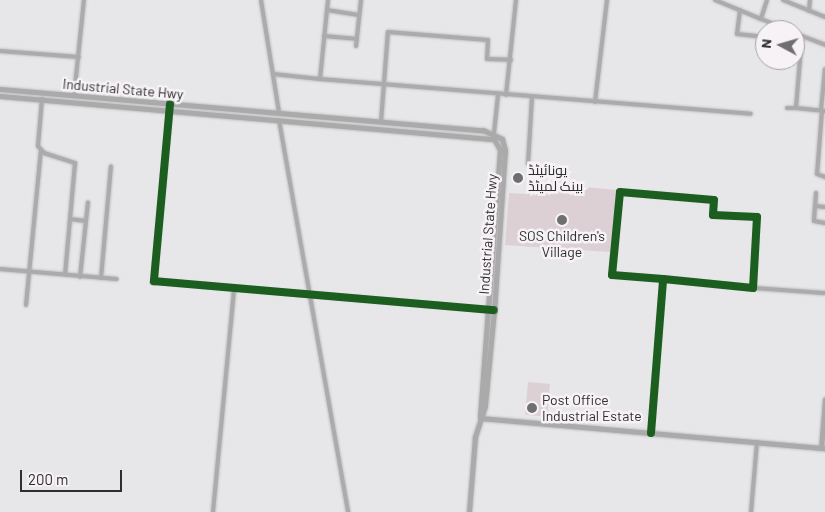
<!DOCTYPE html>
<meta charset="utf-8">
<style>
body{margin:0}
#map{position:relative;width:825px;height:512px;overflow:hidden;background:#e7e6e8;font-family:Barlow,Cairo,sans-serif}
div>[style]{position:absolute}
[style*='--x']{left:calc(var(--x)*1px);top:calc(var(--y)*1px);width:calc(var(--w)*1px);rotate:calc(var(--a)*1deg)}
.building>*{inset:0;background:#dcd0d5;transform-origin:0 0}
.roads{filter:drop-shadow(0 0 1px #c2c1c3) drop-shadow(0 0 1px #c2c1c3)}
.street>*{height:4px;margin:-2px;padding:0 2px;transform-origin:2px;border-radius:2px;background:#acabac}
.secondary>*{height:5px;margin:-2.5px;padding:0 2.5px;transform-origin:2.5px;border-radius:2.5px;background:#abaaab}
.cycleway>*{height:8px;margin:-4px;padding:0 4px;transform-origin:4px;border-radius:4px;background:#1b5e20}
.dots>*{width:14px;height:14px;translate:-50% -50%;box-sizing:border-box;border:2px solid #f6f2f6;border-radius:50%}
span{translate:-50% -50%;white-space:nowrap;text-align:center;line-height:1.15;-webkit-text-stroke:5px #f6f2f6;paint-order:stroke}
.street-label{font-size:14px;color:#2f2e2f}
.poi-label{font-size:14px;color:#2f2e2f}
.left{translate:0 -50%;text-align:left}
.north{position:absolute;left:755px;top:20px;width:50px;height:50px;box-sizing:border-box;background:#f6f2f6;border:1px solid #a6a4a6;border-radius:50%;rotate:276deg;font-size:14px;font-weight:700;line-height:20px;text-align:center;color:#2f2e2f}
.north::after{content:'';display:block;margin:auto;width:18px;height:22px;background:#6f6e70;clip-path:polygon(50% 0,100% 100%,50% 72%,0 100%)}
.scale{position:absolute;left:20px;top:470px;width:102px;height:22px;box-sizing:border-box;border:2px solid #2f2e2f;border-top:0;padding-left:6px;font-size:15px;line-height:18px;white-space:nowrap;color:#2f2e2f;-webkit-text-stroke:4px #f6f2f6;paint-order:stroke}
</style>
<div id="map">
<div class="building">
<div style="clip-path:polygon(529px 182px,617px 190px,610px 252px,505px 245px,509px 193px,528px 194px)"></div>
<div style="left:528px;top:382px;width:22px;height:33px;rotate:5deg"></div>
</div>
<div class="roads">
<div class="street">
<div style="--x:261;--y:0;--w:114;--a:80.9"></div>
<div style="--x:715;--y:0;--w:50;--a:22.4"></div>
<div style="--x:767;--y:0;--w:20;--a:108"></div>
<div style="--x:761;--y:19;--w:30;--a:21"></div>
<div style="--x:783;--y:0;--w:45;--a:22"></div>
<div style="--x:327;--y:10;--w:32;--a:9"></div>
<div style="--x:740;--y:10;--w:24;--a:97"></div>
<div style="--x:737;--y:34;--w:28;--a:6"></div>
<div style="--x:809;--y:11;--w:11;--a:-85"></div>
<div style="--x:795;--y:33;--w:8;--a:23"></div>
<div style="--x:802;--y:36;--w:72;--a:94.8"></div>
<div style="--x:796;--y:108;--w:29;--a:6"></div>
<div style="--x:324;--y:36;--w:33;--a:5"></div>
<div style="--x:802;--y:36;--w:25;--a:21"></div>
<div style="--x:356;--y:46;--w:46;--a:-83.8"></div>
<div style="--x:0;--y:51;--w:79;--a:4.3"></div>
<div style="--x:273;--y:74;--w:47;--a:6.1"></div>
<div style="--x:320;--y:79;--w:79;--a:-84.2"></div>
<div style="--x:320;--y:79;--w:432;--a:4.6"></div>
<div style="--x:506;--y:95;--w:96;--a:-84"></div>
<div style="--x:74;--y:96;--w:97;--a:-84.1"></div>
<div style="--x:42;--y:99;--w:47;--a:94.9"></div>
<div style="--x:38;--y:146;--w:9;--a:49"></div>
<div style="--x:44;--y:153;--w:33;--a:18"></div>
<div style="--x:75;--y:163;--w:112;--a:95.1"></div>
<div style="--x:595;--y:102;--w:103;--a:-83.3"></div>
<div style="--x:170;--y:108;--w:174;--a:95.3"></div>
<div style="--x:154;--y:281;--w:336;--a:4.9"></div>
<div style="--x:787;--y:108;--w:9;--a:0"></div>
<div style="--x:821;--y:110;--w:41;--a:-84.4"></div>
<div style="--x:822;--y:111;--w:63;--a:94.5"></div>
<div style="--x:817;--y:174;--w:9;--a:21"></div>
<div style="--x:279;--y:120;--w:398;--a:80"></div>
<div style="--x:381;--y:122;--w:90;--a:-85.6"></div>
<div style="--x:388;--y:32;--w:100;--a:4.6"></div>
<div style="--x:488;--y:40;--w:19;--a:93"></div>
<div style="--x:487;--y:59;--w:24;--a:2"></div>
<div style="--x:494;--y:133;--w:39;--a:-84"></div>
<div style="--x:528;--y:164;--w:67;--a:-86.6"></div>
<div style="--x:816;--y:193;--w:13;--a:94"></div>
<div style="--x:815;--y:206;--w:10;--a:6"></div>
<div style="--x:815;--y:206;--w:15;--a:94"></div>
<div style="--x:814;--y:221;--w:11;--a:10"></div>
<div style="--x:70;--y:219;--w:16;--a:7"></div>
<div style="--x:0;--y:269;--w:117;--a:4.9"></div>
<div style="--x:80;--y:277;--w:75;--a:-83.9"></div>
<div style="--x:101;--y:278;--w:112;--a:-84.9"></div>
<div style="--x:753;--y:288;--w:72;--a:4"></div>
<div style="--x:26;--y:305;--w:156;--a:-84.5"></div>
<div style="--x:651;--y:433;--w:154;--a:-85.5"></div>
<div style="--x:663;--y:279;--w:51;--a:-175.5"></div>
<div style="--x:612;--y:275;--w:83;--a:-84.5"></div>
<div style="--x:620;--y:192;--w:94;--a:4.9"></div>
<div style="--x:714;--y:200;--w:15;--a:94"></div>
<div style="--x:713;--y:215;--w:44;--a:2.6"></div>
<div style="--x:757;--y:217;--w:71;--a:93.2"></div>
<div style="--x:753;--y:288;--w:90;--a:-174.3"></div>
<div style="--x:213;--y:512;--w:225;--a:-84.6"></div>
<div style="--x:751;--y:512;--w:70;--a:-85.1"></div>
</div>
<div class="secondary">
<div style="--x:0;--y:89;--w:485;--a:4.9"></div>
<div style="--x:483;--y:130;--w:21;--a:25"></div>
<div style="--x:502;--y:139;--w:11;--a:75"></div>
<div style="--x:505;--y:150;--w:160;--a:93.9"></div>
<div style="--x:494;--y:310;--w:96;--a:95.4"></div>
<div style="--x:485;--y:406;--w:33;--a:108"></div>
<div style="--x:475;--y:437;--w:75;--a:94.6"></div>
<div style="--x:0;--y:96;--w:496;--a:5"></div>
<div style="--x:494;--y:139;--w:13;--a:61"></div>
<div style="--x:500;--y:150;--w:268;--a:94.3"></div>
<div style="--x:480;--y:418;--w:346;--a:5"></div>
<div style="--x:821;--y:448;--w:49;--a:-85.3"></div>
</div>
</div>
<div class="cycleway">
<div style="--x:170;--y:104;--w:178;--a:95.2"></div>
<div style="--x:154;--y:281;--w:341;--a:4.9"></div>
<div style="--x:651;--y:433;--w:154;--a:-85.5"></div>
<div style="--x:663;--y:279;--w:51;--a:-175.5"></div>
<div style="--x:612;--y:275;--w:83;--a:-84.5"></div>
<div style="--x:620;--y:192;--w:94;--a:4.9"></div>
<div style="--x:714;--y:200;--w:15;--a:94"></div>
<div style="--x:713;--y:215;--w:44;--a:2.6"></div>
<div style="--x:757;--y:217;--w:71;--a:93.2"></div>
<div style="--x:753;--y:288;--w:90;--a:-174.3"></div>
</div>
<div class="dots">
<div style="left:518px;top:178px;background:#6f6e70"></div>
<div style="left:562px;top:220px;background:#6f6e70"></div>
<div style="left:532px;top:408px;background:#6f6e70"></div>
</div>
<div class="street-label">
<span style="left:123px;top:89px;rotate:5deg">Industrial State Hwy</span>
<span style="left:488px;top:234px;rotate:-86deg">Industrial State Hwy</span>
</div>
<div class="poi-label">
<span class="left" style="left:528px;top:178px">یونائیٹڈ<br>بینک لمیٹڈ</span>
<span style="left:562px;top:244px">SOS Children's<br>Village</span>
<span class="left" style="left:542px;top:408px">Post Office<br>Industrial Estate</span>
</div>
<div class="north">N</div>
<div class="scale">200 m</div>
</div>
